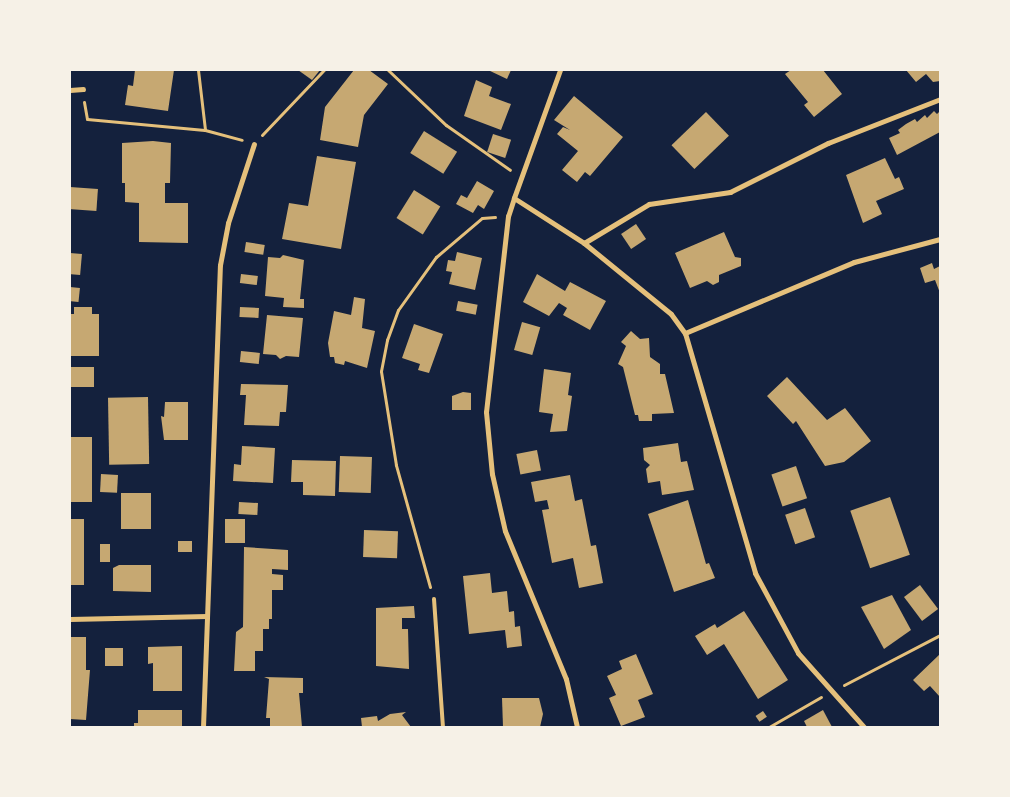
<!DOCTYPE html>
<style>
body{margin:0}
#map{position:relative;width:1010px;height:797px;overflow:hidden;background:#14213d;font-family:Raleway,sans-serif}
div>[style]{position:absolute}
[style*='--x']{left:calc(var(--x)*1px);top:calc(var(--y)*1px);width:calc(var(--w)*1px);rotate:calc(var(--a)*1deg)}
.building>*{inset:0;background:#c6a872;transform-origin:0 0}
.path>*{height:3px;margin:-1.5px;padding:0 1.5px;transform-origin:1.5px;border-radius:1.5px;background:#e5c07b}
.service>*{height:4px;margin:-2px;padding:0 2px;transform-origin:2px;border-radius:2px;background:#e5c07b}
.minor>*{height:5px;margin:-2.5px;padding:0 2.5px;transform-origin:2.5px;border-radius:2.5px;background:#e5c07b}
span{translate:-50% -50%;white-space:nowrap;text-align:center;line-height:1.15;-webkit-text-stroke:4.5px #f6f1e7;paint-order:stroke}
.frame{position:absolute;inset:0;border:71px solid #f6f1e7;pointer-events:none}
</style>
<div id="map">
<div class="building">
<div style="clip-path:polygon(135px 70px,174px 70px,168px 111px,125px 105px,128px 85px,133px 86px)"></div>
<div style="clip-path:polygon(298px 70px,320px 70px,312px 80px)"></div>
<div style="clip-path:polygon(354px 70px,369px 70px,388px 84px,364px 115px,358px 147px,320px 140px,325px 107px)"></div>
<div style="clip-path:polygon(488px 70px,511px 70px,507px 79px)"></div>
<div style="clip-path:polygon(791px 70px,823px 70px,842px 94px,814px 117px,804px 105px,808px 102px,785px 74px)"></div>
<div style="clip-path:polygon(906px 70px,940px 70px,940px 81px,933px 82px,926px 74px,916px 82px)"></div>
<div style="clip-path:polygon(476px 80px,492px 87px,489px 96px,511px 104px,501px 130px,464px 116px)"></div>
<div style="clip-path:polygon(574px 96px,623px 137px,590px 176px,585px 172px,577px 182px,562px 170px,578px 151px,557px 134px,563px 127px,570px 130px,554px 120px)"></div>
<div style="clip-path:polygon(934px 111px,937px 114px,940px 111px,940px 132px,897px 155px,889px 138px,900px 133px,898px 130px,906px 124px,915px 119px,917px 122px,925px 115px,927px 118px)"></div>
<div style="left:706px;top:112px;width:33px;height:48px;rotate:46deg"></div>
<div style="left:424px;top:131px;width:39px;height:26px;rotate:32deg"></div>
<div style="left:493px;top:134px;width:19px;height:19px;rotate:18deg"></div>
<div style="clip-path:polygon(153px 141px,171px 143px,170px 183px,165px 183px,165px 203px,188px 203px,188px 243px,139px 242px,139px 203px,125px 202px,125px 183px,122px 183px,122px 143px)"></div>
<div style="clip-path:polygon(317px 156px,356px 162px,341px 249px,282px 239px,289px 203px,308px 206px)"></div>
<div style="clip-path:polygon(885px 158px,895px 179px,899px 177px,904px 189px,876px 201px,882px 214px,863px 223px,846px 175px)"></div>
<div style="clip-path:polygon(477px 181px,494px 191px,484px 209px,478px 205px,473px 213px,456px 204px,461px 195px,467px 198px)"></div>
<div style="left:70px;top:187px;width:28px;height:22px;rotate:4deg"></div>
<div style="left:414px;top:190px;width:31px;height:33px;rotate:32deg"></div>
<div style="left:636px;top:224px;width:18px;height:18px;rotate:56deg"></div>
<div style="clip-path:polygon(724px 232px,735px 257px,741px 258px,741px 266px,719px 275px,719px 282px,713px 285px,707px 281px,690px 288px,675px 253px)"></div>
<div style="left:246px;top:242px;width:19px;height:10px;rotate:9deg"></div>
<div style="clip-path:polygon(457px 252px,482px 258px,475px 290px,449px 284px,452px 272px,446px 271px,448px 260px,455px 261px)"></div>
<div style="left:70px;top:253px;width:12px;height:21px;rotate:5deg"></div>
<div style="clip-path:polygon(283px 255px,304px 260px,300px 299px,304px 299px,304px 308px,283px 307px,284px 298px,265px 296px,268px 257px,280px 258px)"></div>
<div style="clip-path:polygon(932px 263px,934px 269px,940px 266px,940px 293px,935px 280px,925px 283px,920px 268px)"></div>
<div style="left:241px;top:274px;width:17px;height:9px;rotate:7deg"></div>
<div style="clip-path:polygon(537px 274px,565px 291px,570px 282px,606px 301px,590px 330px,563px 315px,567px 308px,559px 303px,549px 316px,523px 302px)"></div>
<div style="left:70px;top:287px;width:10px;height:14px;rotate:6deg"></div>
<div style="clip-path:polygon(354px 297px,365px 299px,362px 328px,375px 331px,367px 368px,345px 361px,344px 365px,335px 363px,334px 357px,330px 357px,328px 343px,334px 311px,351px 315px)"></div>
<div style="left:458px;top:301px;width:20px;height:10px;rotate:11deg"></div>
<div style="clip-path:polygon(74px 307px,92px 307px,92px 314px,99px 314px,99px 356px,70px 356px,70px 314px,74px 314px)"></div>
<div style="left:240px;top:307px;width:19px;height:10px;rotate:3deg"></div>
<div style="clip-path:polygon(267px 315px,303px 318px,299px 357px,286px 356px,280px 359px,276px 355px,263px 354px)"></div>
<div style="left:522px;top:322px;width:19px;height:29px;rotate:16deg"></div>
<div style="clip-path:polygon(414px 324px,443px 334px,429px 373px,418px 370px,420px 364px,402px 358px)"></div>
<div style="clip-path:polygon(631px 331px,640px 339px,649px 338px,650px 357px,660px 364px,660px 374px,665px 374px,674px 413px,652px 414px,652px 421px,639px 421px,638px 415px,635px 415px,623px 367px,618px 364px,626px 346px,621px 342px)"></div>
<div style="left:241px;top:351px;width:19px;height:11px;rotate:6deg"></div>
<div style="left:70px;top:367px;width:24px;height:20px"></div>
<div style="clip-path:polygon(544px 369px,571px 373px,568px 395px,572px 396px,567px 431px,550px 432px,553px 414px,539px 412px)"></div>
<div style="clip-path:polygon(787px 377px,827px 420px,845px 408px,871px 441px,844px 462px,825px 466px,796px 421px,793px 424px,767px 396px)"></div>
<div style="clip-path:polygon(241px 384px,288px 385px,286px 412px,280px 412px,279px 426px,244px 425px,246px 395px,240px 395px)"></div>
<div style="clip-path:polygon(463px 392px,471px 393px,471px 410px,452px 410px,452px 396px)"></div>
<div style="left:148px;top:397px;width:67px;height:40px;rotate:89deg"></div>
<div style="clip-path:polygon(165px 402px,188px 402px,188px 440px,164px 440px,161px 416px,164px 417px)"></div>
<div style="left:70px;top:437px;width:22px;height:65px"></div>
<div style="clip-path:polygon(678px 443px,681px 462px,687px 461px,694px 490px,662px 495px,660px 481px,648px 483px,646px 469px,650px 465px,644px 460px,643px 448px)"></div>
<div style="clip-path:polygon(242px 446px,275px 448px,273px 483px,233px 481px,234px 464px,241px 465px)"></div>
<div style="left:537px;top:450px;width:21px;height:21px;rotate:79deg"></div>
<div style="left:340px;top:456px;width:32px;height:36px;rotate:2deg"></div>
<div style="clip-path:polygon(292px 460px,336px 461px,335px 496px,303px 495px,303px 482px,291px 482px)"></div>
<div style="left:796px;top:466px;width:34px;height:26px;rotate:71deg"></div>
<div style="left:101px;top:474px;width:17px;height:18px;rotate:3deg"></div>
<div style="clip-path:polygon(570px 475px,575px 501px,582px 499px,591px 546px,596px 545px,603px 583px,579px 588px,573px 558px,552px 563px,542px 510px,549px 509px,547px 500px,535px 502px,531px 482px)"></div>
<div style="left:121px;top:493px;width:30px;height:36px"></div>
<div style="left:890px;top:497px;width:61px;height:42px;rotate:71deg"></div>
<div style="clip-path:polygon(688px 500px,706px 564px,709px 563px,715px 578px,674px 592px,648px 514px)"></div>
<div style="left:239px;top:502px;width:19px;height:12px;rotate:3deg"></div>
<div style="left:805px;top:508px;width:31px;height:21px;rotate:71deg"></div>
<div style="left:70px;top:519px;width:14px;height:66px"></div>
<div style="left:225px;top:519px;width:20px;height:24px"></div>
<div style="left:364px;top:530px;width:34px;height:27px;rotate:2deg"></div>
<div style="left:178px;top:541px;width:14px;height:11px"></div>
<div style="left:100px;top:544px;width:10px;height:18px"></div>
<div style="clip-path:polygon(244px 547px,288px 550px,288px 570px,272px 569px,272px 574px,283px 575px,283px 590px,272px 590px,272px 619px,269px 619px,269px 629px,263px 629px,263px 651px,255px 651px,255px 671px,234px 671px,236px 632px,243px 627px)"></div>
<div style="clip-path:polygon(119px 565px,151px 565px,151px 592px,113px 591px,113px 568px)"></div>
<div style="clip-path:polygon(490px 573px,492px 593px,507px 591px,509px 612px,514px 611px,515px 627px,520px 626px,522px 646px,507px 648px,505px 630px,469px 634px,463px 576px)"></div>
<div style="left:920px;top:585px;width:30px;height:20px;rotate:53deg"></div>
<div style="clip-path:polygon(892px 595px,911px 630px,884px 649px,861px 607px)"></div>
<div style="clip-path:polygon(414px 606px,415px 618px,402px 618px,402px 629px,408px 629px,409px 669px,376px 666px,376px 608px)"></div>
<div style="clip-path:polygon(744px 611px,788px 680px,758px 699px,724px 644px,707px 655px,695px 636px,715px 624px,717px 628px)"></div>
<div style="clip-path:polygon(70px 637px,86px 637px,86px 670px,90px 670px,86px 720px,70px 719px)"></div>
<div style="clip-path:polygon(182px 646px,182px 691px,153px 691px,153px 663px,148px 664px,148px 647px)"></div>
<div style="left:105px;top:648px;width:18px;height:18px"></div>
<div style="clip-path:polygon(636px 654px,653px 694px,638px 700px,645px 717px,621px 726px,609px 698px,616px 695px,607px 676px,622px 669px,619px 661px)"></div>
<div style="clip-path:polygon(940px 654px,940px 697px,930px 686px,924px 691px,913px 680px)"></div>
<div style="clip-path:polygon(264px 677px,303px 678px,303px 693px,299px 693px,302px 727px,270px 727px,270px 718px,266px 718px,269px 679px)"></div>
<div style="clip-path:polygon(502px 698px,539px 698px,543px 714px,540px 727px,503px 727px)"></div>
<div style="clip-path:polygon(138px 710px,182px 710px,182px 727px,134px 727px,134px 723px,138px 723px)"></div>
<div style="clip-path:polygon(823px 710px,832px 727px,807px 727px,804px 721px)"></div>
<div style="left:763px;top:711px;width:7px;height:9px;rotate:56deg"></div>
<div style="clip-path:polygon(406px 712px,402px 715px,411px 727px,362px 727px,361px 718px,377px 716px,378px 721px,390px 714px)"></div>
</div>
<div class="path">
<div style="--x:198;--y:70;--w:60;--a:83.3"></div>
<div style="--x:205;--y:130;--w:38;--a:15"></div>
<div style="--x:388;--y:70;--w:80;--a:43.5"></div>
<div style="--x:446;--y:125;--w:78;--a:35.1"></div>
<div style="--x:84;--y:102;--w:17;--a:80"></div>
<div style="--x:87;--y:119;--w:118;--a:5.4"></div>
<div style="--x:262;--y:135;--w:90;--a:-46.4"></div>
<div style="--x:430;--y:587;--w:127;--a:-105.6"></div>
<div style="--x:396;--y:465;--w:95;--a:-99.1"></div>
<div style="--x:381;--y:371;--w:32;--a:-79"></div>
<div style="--x:387;--y:340;--w:32;--a:-70"></div>
<div style="--x:398;--y:310;--w:65;--a:-54.4"></div>
<div style="--x:436;--y:257;--w:60;--a:-40.3"></div>
<div style="--x:482;--y:218;--w:13;--a:-4"></div>
<div style="--x:844;--y:685;--w:108;--a:-27.5"></div>
<div style="--x:769;--y:727;--w:60;--a:-30"></div>
</div>
<div class="service">
<div style="--x:434;--y:599;--w:128;--a:86"></div>
</div>
<div class="minor">
<div style="--x:560;--y:70;--w:136;--a:109.8"></div>
<div style="--x:514;--y:198;--w:83;--a:32.7"></div>
<div style="--x:584;--y:243;--w:112;--a:39.2"></div>
<div style="--x:671;--y:314;--w:24;--a:54"></div>
<div style="--x:685;--y:333;--w:250;--a:73.7"></div>
<div style="--x:755;--y:573;--w:91;--a:61.7"></div>
<div style="--x:798;--y:653;--w:99;--a:48.3"></div>
<div style="--x:70;--y:90;--w:13;--a:-4"></div>
<div style="--x:514;--y:198;--w:19;--a:108"></div>
<div style="--x:508;--y:216;--w:197;--a:96.4"></div>
<div style="--x:486;--y:412;--w:62;--a:84.5"></div>
<div style="--x:492;--y:474;--w:58;--a:77.2"></div>
<div style="--x:505;--y:531;--w:160;--a:67.6"></div>
<div style="--x:566;--y:679;--w:49;--a:77.1"></div>
<div style="--x:584;--y:243;--w:76;--a:-31"></div>
<div style="--x:649;--y:204;--w:82;--a:-8.4"></div>
<div style="--x:730;--y:192;--w:110;--a:-26.6"></div>
<div style="--x:828;--y:143;--w:120;--a:-21.4"></div>
<div style="--x:685;--y:333;--w:183;--a:-22.8"></div>
<div style="--x:854;--y:262;--w:89;--a:-15"></div>
<div style="--x:70;--y:619;--w:137;--a:-1.3"></div>
<div style="--x:203;--y:727;--w:462;--a:-87.9"></div>
<div style="--x:220;--y:265;--w:43;--a:-79.2"></div>
<div style="--x:228;--y:223;--w:83;--a:-71.8"></div>
</div>
<div class="frame"></div>
</div>
